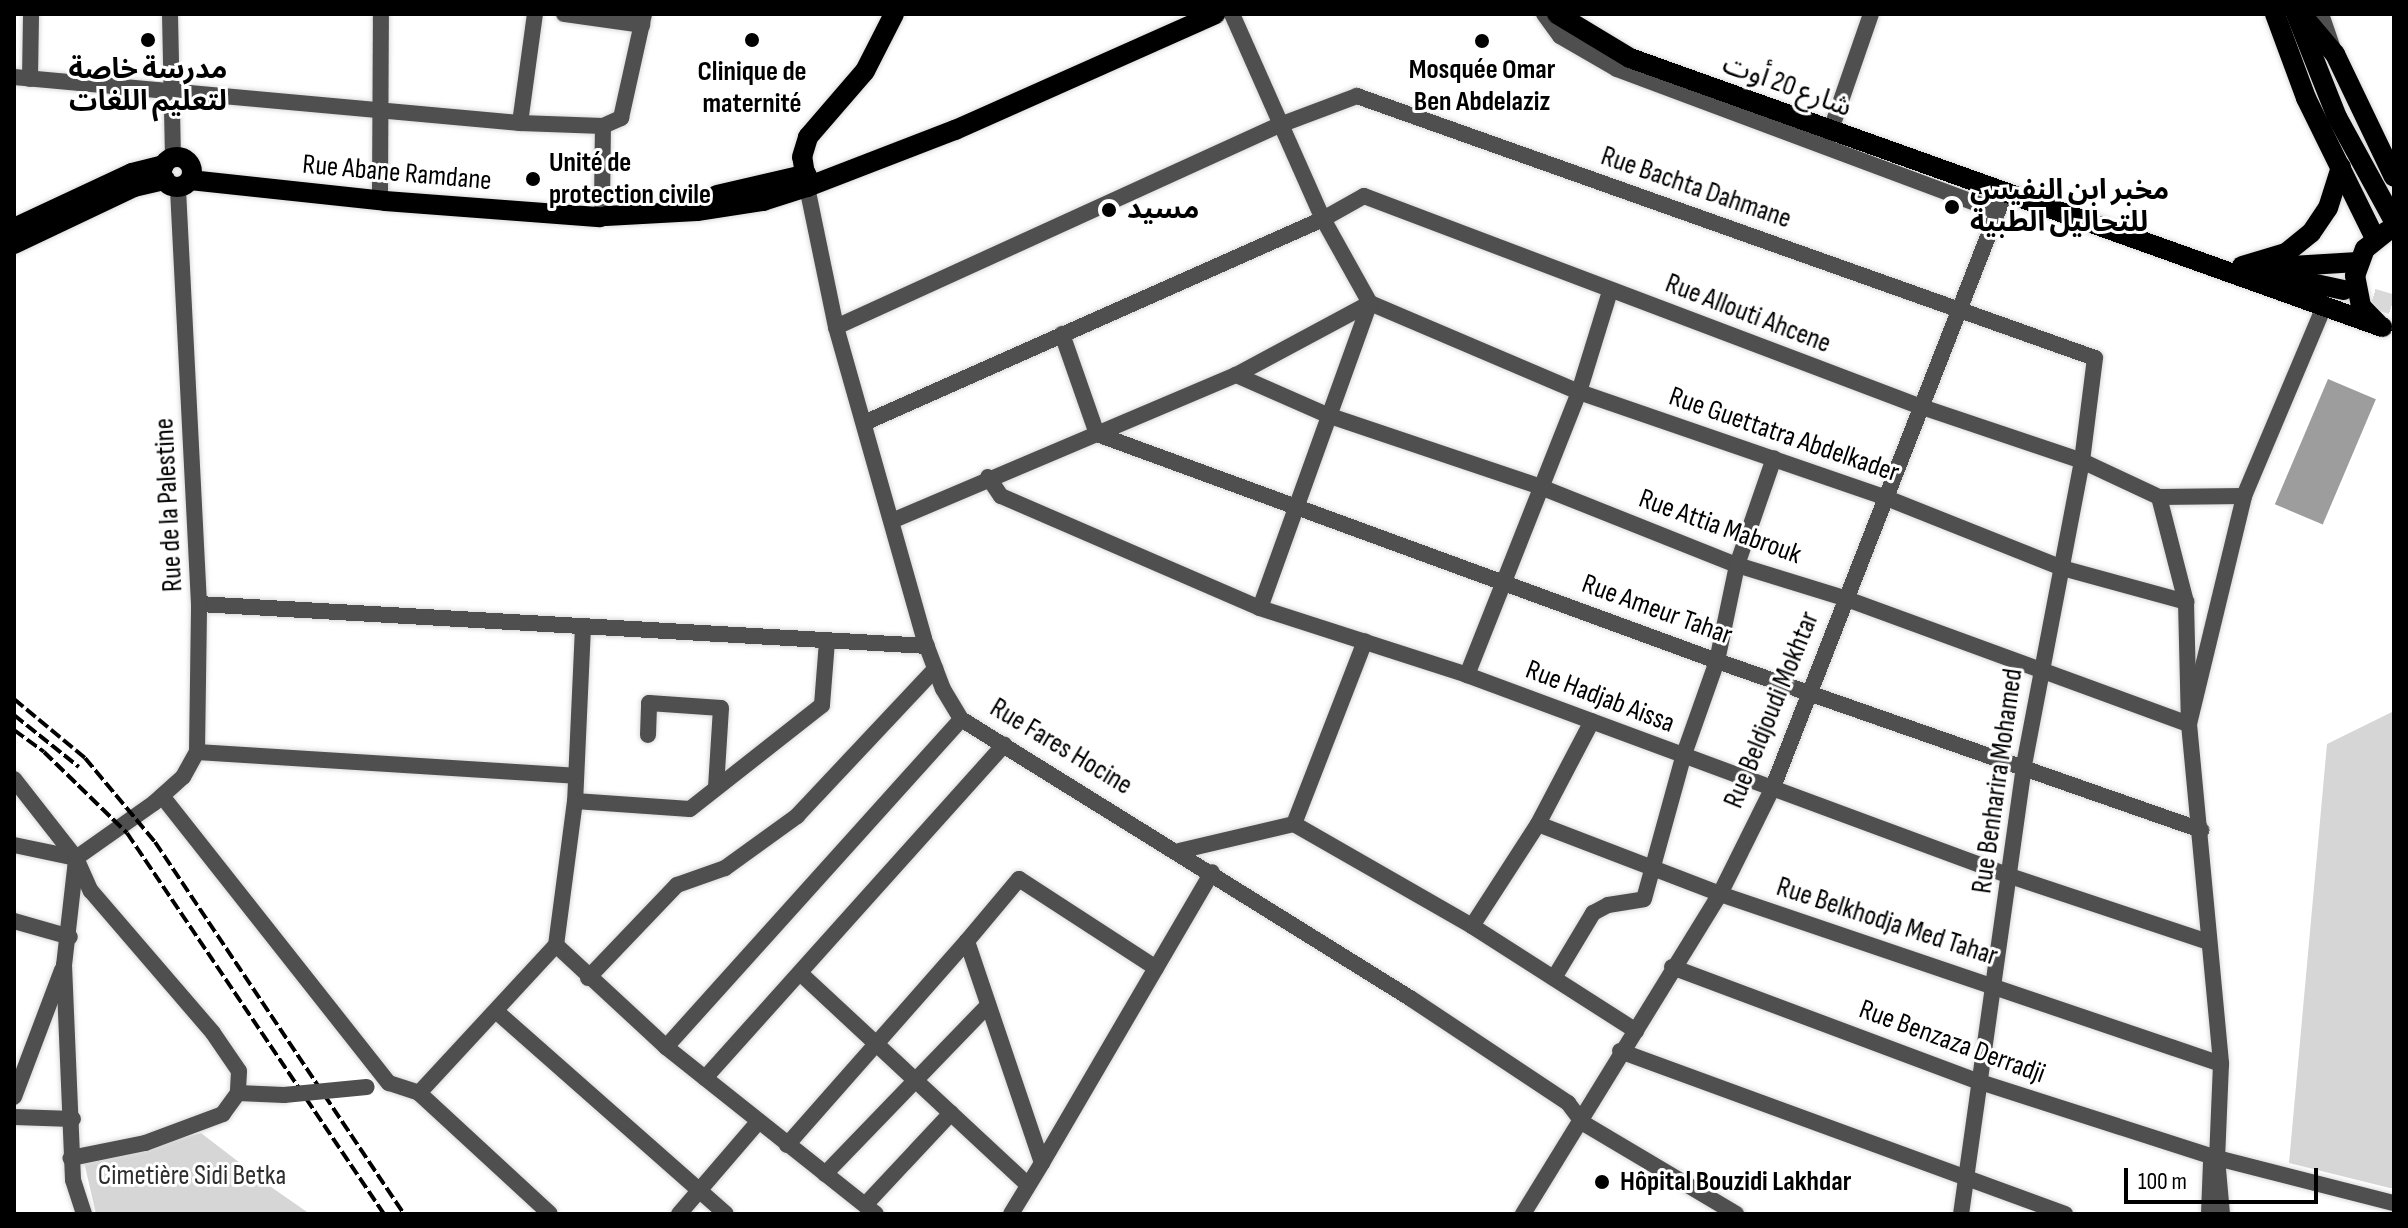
<!DOCTYPE html>
<meta charset="utf-8">
<style>
body{margin:0}
#map{position:relative;width:2408px;height:1228px;overflow:hidden;background:#fff;font-family:"Sofia Sans Condensed","Noto Sans Arabic",sans-serif}
div>[style]{position:absolute}
[style*='--x']{left:calc(var(--x)*1px);top:calc(var(--y)*1px);width:calc(var(--w)*1px);rotate:calc(var(--a)*1deg)}
.green>*{inset:0;background:#d6d6d6}
.water>*{inset:0;background:#9d9d9d;transform-origin:0 0}
.major-tunnel>*{height:20px;margin-top:-10px;transform-origin:0;background:repeating-linear-gradient(90deg,#d9d9d9 0 20px,transparent 0 30px)}
.roads{filter:drop-shadow(0 0 2px #dbdbdb) drop-shadow(0 0 2px #dbdbdb)}
.minor>*{height:16px;margin:-8px;padding:0 8px;transform-origin:8px;border-radius:8px;background:#4f4f4f}
.major>*{height:20px;margin:-10px;padding:0 10px;transform-origin:10px;border-radius:10px;background:#000}
.major>.ring{margin:-10px;padding:0;box-sizing:content-box;background:none;border:20px solid #000;border-radius:50%}
.rail>*{height:4px;margin-top:-2px;transform-origin:0;background:repeating-linear-gradient(90deg,#000 0 12px,transparent 0 16px)}
.minor-bridge>*{height:16px;margin:-8px;padding:0 8px;transform-origin:8px;border-radius:8px;background:#4f4f4f}
.dots>*{width:22px;height:22px;translate:-50% -50%;box-sizing:border-box;border:4px solid #fff;border-radius:50%}
span{translate:-50% -50%;white-space:nowrap;text-align:center;line-height:1.15;-webkit-text-stroke:6px #fff;paint-order:stroke}
.poi-label{font-size:28px;color:#000;font-weight:700}
.left{translate:0 -50%;text-align:left}
.street-label{font-size:28px;color:#000}
.park-label{font-size:28px;color:#2d2d2d}
.frame{position:absolute;inset:0;border:16px solid #000;pointer-events:none}
.scale{position:absolute;left:2124px;top:1168px;width:194px;height:36px;box-sizing:border-box;border:4px solid #000;border-top:0;padding-left:10px;font-size:24px;line-height:28px;white-space:nowrap;color:#000;-webkit-text-stroke:6px #fff;paint-order:stroke}
</style>
<div id="map">
<div class="green">
<div style="clip-path:polygon(2394px 711px,2394px 1189px,2289px 1163px,2327px 744px)"></div>
<div style="clip-path:polygon(201px 1133px,274px 1189px,310px 1214px,96px 1214px,84px 1162px)"></div>
</div>
<div class="water">
<div style="left:2328px;top:379px;width:52px;height:136px;rotate:23deg"></div>
</div>
<div class="major-tunnel">
<div style="--x:2344;--y:290;--w:52;--a:16.7"></div>
</div>
<div class="roads">
<div class="minor">
<div style="--x:170;--y:14;--w:144;--a:88.8"></div>
<div style="--x:564;--y:14;--w:79;--a:8"></div>
<div style="--x:1232;--y:14;--w:224;--a:66.1"></div>
<div style="--x:1323;--y:219;--w:96;--a:60.8"></div>
<div style="--x:1544;--y:14;--w:27;--a:54"></div>
<div style="--x:1560;--y:36;--w:66;--a:30.1"></div>
<div style="--x:1617;--y:69;--w:406;--a:20.5"></div>
<div style="--x:2321;--y:14;--w:34;--a:71"></div>
<div style="--x:14;--y:77;--w:508;--a:5.19"></div>
<div style="--x:520;--y:123;--w:83;--a:2.1"></div>
<div style="--x:30;--y:79;--w:65;--a:-89.1"></div>
<div style="--x:520;--y:123;--w:110;--a:-82.2"></div>
<div style="--x:1827;--y:141;--w:134;--a:-70.9"></div>
<div style="--x:807;--y:187;--w:143;--a:78.3"></div>
<div style="--x:836;--y:327;--w:324;--a:74.2"></div>
<div style="--x:924;--y:639;--w:53;--a:69.2"></div>
<div style="--x:943;--y:689;--w:35;--a:59"></div>
<div style="--x:961;--y:719;--w:529;--a:31.86"></div>
<div style="--x:1410;--y:998;--w:190;--a:33.6"></div>
<div style="--x:1568;--y:1103;--w:25;--a:53"></div>
<div style="--x:1583;--y:1123;--w:178;--a:30.7"></div>
<div style="--x:380;--y:191;--w:177;--a:-89.7"></div>
<div style="--x:602;--y:205;--w:79;--a:-89.3"></div>
<div style="--x:603;--y:126;--w:20;--a:-24"></div>
<div style="--x:621;--y:118;--w:107;--a:-77.5"></div>
<div style="--x:1370;--y:303;--w:227;--a:23.1"></div>
<div style="--x:1579;--y:392;--w:323;--a:19"></div>
<div style="--x:1884;--y:497;--w:192;--a:21.7"></div>
<div style="--x:2062;--y:568;--w:129;--a:15.3"></div>
<div style="--x:836;--y:327;--w:488;--a:-24.5"></div>
<div style="--x:1280;--y:125;--w:82;--a:-20.6"></div>
<div style="--x:1357;--y:96;--w:783;--a:19.55"></div>
<div style="--x:2095;--y:358;--w:104;--a:97.2"></div>
<div style="--x:2082;--y:461;--w:310;--a:100.8"></div>
<div style="--x:2024;--y:766;--w:452;--a:98"></div>
<div style="--x:1062;--y:334;--w:106;--a:70.7"></div>
<div style="--x:1097;--y:434;--w:660;--a:20.11"></div>
<div style="--x:1717;--y:661;--w:513;--a:19.25"></div>
<div style="--x:1236;--y:375;--w:99;--a:23.7"></div>
<div style="--x:1327;--y:415;--w:223;--a:18.6"></div>
<div style="--x:1538;--y:486;--w:214;--a:21.7"></div>
<div style="--x:1737;--y:565;--w:112;--a:17.1"></div>
<div style="--x:1844;--y:598;--w:367;--a:20.1"></div>
<div style="--x:2189;--y:724;--w:235;--a:-76.4"></div>
<div style="--x:2244;--y:496;--w:203;--a:-67.1"></div>
<div style="--x:864;--y:423;--w:502;--a:-23.96"></div>
<div style="--x:1323;--y:219;--w:47;--a:-29.3"></div>
<div style="--x:1364;--y:196;--w:593;--a:20.73"></div>
<div style="--x:1919;--y:406;--w:172;--a:18.6"></div>
<div style="--x:2082;--y:461;--w:85;--a:25.1"></div>
<div style="--x:2159;--y:497;--w:85;--a:-0.7"></div>
<div style="--x:988;--y:477;--w:23;--a:56"></div>
<div style="--x:1001;--y:496;--w:282;--a:23.4"></div>
<div style="--x:1260;--y:608;--w:218;--a:17.9"></div>
<div style="--x:1467;--y:675;--w:579;--a:20.31"></div>
<div style="--x:2010;--y:876;--w:209;--a:18.4"></div>
<div style="--x:2159;--y:497;--w:108;--a:75.6"></div>
<div style="--x:2186;--y:602;--w:122;--a:88.6"></div>
<div style="--x:2189;--y:724;--w:342;--a:84.6"></div>
<div style="--x:2221;--y:1064;--w:94;--a:92.4"></div>
<div style="--x:2217;--y:1158;--w:56;--a:84.9"></div>
<div style="--x:894;--y:520;--w:371;--a:-23"></div>
<div style="--x:1236;--y:375;--w:152;--a:-28.2"></div>
<div style="--x:199;--y:604;--w:729;--a:3.3"></div>
<div style="--x:1260;--y:608;--w:324;--a:-70.2"></div>
<div style="--x:583;--y:627;--w:174;--a:92.6"></div>
<div style="--x:575;--y:801;--w:145;--a:97.5"></div>
<div style="--x:556;--y:945;--w:150;--a:42.8"></div>
<div style="--x:666;--y:1047;--w:268;--a:38.5"></div>
<div style="--x:1467;--y:675;--w:304;--a:-68.4"></div>
<div style="--x:1579;--y:392;--w:106;--a:-72.9"></div>
<div style="--x:648;--y:735;--w:32;--a:-88"></div>
<div style="--x:649;--y:703;--w:72;--a:4"></div>
<div style="--x:721;--y:708;--w:80;--a:93.6"></div>
<div style="--x:197;--y:752;--w:379;--a:3.6"></div>
<div style="--x:14;--y:779;--w:100;--a:51.9"></div>
<div style="--x:76;--y:858;--w:36;--a:66"></div>
<div style="--x:91;--y:891;--w:187;--a:49.3"></div>
<div style="--x:213;--y:1033;--w:46;--a:55.6"></div>
<div style="--x:239;--y:1071;--w:22;--a:93"></div>
<div style="--x:238;--y:1093;--w:26;--a:126"></div>
<div style="--x:223;--y:1114;--w:83;--a:159.6"></div>
<div style="--x:145;--y:1143;--w:76;--a:168.5"></div>
<div style="--x:162;--y:796;--w:366;--a:51.7"></div>
<div style="--x:389;--y:1083;--w:32;--a:18"></div>
<div style="--x:419;--y:1093;--w:202;--a:-47.2"></div>
<div style="--x:575;--y:801;--w:115;--a:4"></div>
<div style="--x:690;--y:809;--w:168;--a:-38.2"></div>
<div style="--x:822;--y:705;--w:64;--a:-85.5"></div>
<div style="--x:1294;--y:824;--w:205;--a:29.8"></div>
<div style="--x:1472;--y:926;--w:195;--a:32.6"></div>
<div style="--x:1538;--y:824;--w:195;--a:21"></div>
<div style="--x:1720;--y:894;--w:529;--a:18.74"></div>
<div style="--x:14;--y:845;--w:63;--a:11.8"></div>
<div style="--x:76;--y:858;--w:95;--a:-35.2"></div>
<div style="--x:154;--y:803;--w:39;--a:-42"></div>
<div style="--x:183;--y:777;--w:29;--a:-61"></div>
<div style="--x:197;--y:752;--w:148;--a:-89.2"></div>
<div style="--x:199;--y:604;--w:418;--a:-92.9"></div>
<div style="--x:1179;--y:851;--w:118;--a:-13.2"></div>
<div style="--x:1294;--y:824;--w:196;--a:-68.8"></div>
<div style="--x:76;--y:860;--w:106;--a:96.5"></div>
<div style="--x:64;--y:965;--w:215;--a:87.6"></div>
<div style="--x:73;--y:1180;--w:36;--a:72"></div>
<div style="--x:14;--y:921;--w:58;--a:15.9"></div>
<div style="--x:1472;--y:926;--w:121;--a:-57.1"></div>
<div style="--x:1538;--y:824;--w:116;--a:-62.3"></div>
<div style="--x:1672;--y:967;--w:326;--a:20.5"></div>
<div style="--x:1977;--y:1081;--w:252;--a:17.8"></div>
<div style="--x:2217;--y:1158;--w:183;--a:14.3"></div>
<div style="--x:800;--y:973;--w:310;--a:42.9"></div>
<div style="--x:588;--y:978;--w:129;--a:-46.3"></div>
<div style="--x:677;--y:885;--w:51;--a:-19.5"></div>
<div style="--x:725;--y:868;--w:89;--a:-35.8"></div>
<div style="--x:797;--y:816;--w:202;--a:-46.8"></div>
<div style="--x:1554;--y:978;--w:76;--a:-59"></div>
<div style="--x:1593;--y:913;--w:17;--a:-28"></div>
<div style="--x:1608;--y:905;--w:36;--a:-9"></div>
<div style="--x:1644;--y:899;--w:147;--a:-74.6"></div>
<div style="--x:1683;--y:757;--w:102;--a:-70.5"></div>
<div style="--x:1717;--y:661;--w:98;--a:-78.2"></div>
<div style="--x:1737;--y:565;--w:113;--a:-70.9"></div>
<div style="--x:497;--y:1012;--w:305;--a:41.4"></div>
<div style="--x:666;--y:1047;--w:441;--a:-48"></div>
<div style="--x:1620;--y:1051;--w:474;--a:20.1"></div>
<div style="--x:705;--y:1078;--w:448;--a:-48.1"></div>
<div style="--x:238;--y:1093;--w:46;--a:2.5"></div>
<div style="--x:419;--y:1093;--w:178;--a:42.7"></div>
<div style="--x:14;--y:1097;--w:136;--a:-69.3"></div>
<div style="--x:14;--y:1117;--w:59;--a:1.9"></div>
<div style="--x:787;--y:1145;--w:272;--a:-48.6"></div>
<div style="--x:1042;--y:1163;--w:226;--a:-59.7"></div>
<div style="--x:825;--y:1174;--w:235;--a:-46"></div>
<div style="--x:865;--y:1205;--w:126;--a:-46.9"></div>
<div style="--x:679;--y:1214;--w:121;--a:-49.3"></div>
<div style="--x:1011;--y:1214;--w:60;--a:-58.7"></div>
<div style="--x:1042;--y:1163;--w:234;--a:-108.7"></div>
<div style="--x:967;--y:941;--w:81;--a:-50"></div>
<div style="--x:1019;--y:879;--w:163;--a:33"></div>
<div style="--x:1156;--y:968;--w:111;--a:-59.7"></div>
<div style="--x:1523;--y:1214;--w:376;--a:-58.4"></div>
<div style="--x:1720;--y:894;--w:119;--a:-63.6"></div>
<div style="--x:1773;--y:787;--w:638;--a:-68.67"></div>
<div style="--x:2209;--y:1214;--w:51;--a:-87.8"></div>
<div style="--x:2211;--y:1163;--w:6;--a:-45"></div>
</div>
<div class="major">
<div style="--x:1557;--y:14;--w:85;--a:31.1"></div>
<div style="--x:1630;--y:58;--w:799;--a:19.68"></div>
<div style="--x:2275;--y:14;--w:90;--a:69.7"></div>
<div style="--x:2306;--y:98;--w:156;--a:63.8"></div>
<div style="--x:2296;--y:14;--w:111;--a:68.3"></div>
<div style="--x:2337;--y:117;--w:119;--a:61.3"></div>
<div style="--x:2302;--y:15;--w:51;--a:49.8"></div>
<div style="--x:2335;--y:54;--w:136;--a:64.4"></div>
<div class="ring" style="left:162px;top:157px;width:10px;height:10px"></div>
<div style="--x:190;--y:180;--w:196;--a:6.1"></div>
<div style="--x:385;--y:201;--w:216;--a:4.3"></div>
<div style="--x:807;--y:187;--w:30;--a:-99"></div>
<div style="--x:802;--y:157;--w:21;--a:-73"></div>
<div style="--x:808;--y:137;--w:87;--a:-49.2"></div>
<div style="--x:865;--y:71;--w:64;--a:-63"></div>
<div style="--x:717;--y:195;--w:92;--a:-13.1"></div>
<div style="--x:606;--y:216;--w:91;--a:-3.1"></div>
<div style="--x:697;--y:211;--w:67;--a:-8.6"></div>
<div style="--x:763;--y:201;--w:46;--a:-17.7"></div>
<div style="--x:807;--y:187;--w:159;--a:-21.1"></div>
<div style="--x:955;--y:130;--w:285;--a:-24"></div>
<div style="--x:14;--y:228;--w:130;--a:-25"></div>
<div style="--x:132;--y:173;--w:33;--a:-14"></div>
<div style="--x:14;--y:244;--w:133;--a:-25.4"></div>
<div style="--x:134;--y:187;--w:32;--a:-13"></div>
<div style="--x:2242;--y:266;--w:46;--a:-16.5"></div>
<div style="--x:2286;--y:253;--w:32;--a:-39"></div>
<div style="--x:2311;--y:233;--w:30;--a:-56"></div>
<div style="--x:2328;--y:208;--w:43;--a:-72.4"></div>
<div style="--x:2275;--y:267;--w:83;--a:-3.4"></div>
<div style="--x:2246;--y:269;--w:100;--a:12.1"></div>
<div style="--x:2380;--y:326;--w:28;--a:-134"></div>
<div style="--x:2361;--y:306;--w:31;--a:-101"></div>
<div style="--x:2355;--y:276;--w:29;--a:-70"></div>
<div style="--x:2365;--y:249;--w:28;--a:-39"></div>
</div>
</div>
<div class="rail">
<div style="--x:14;--y:699;--w:92;--a:39.7"></div>
<div style="--x:85;--y:758;--w:109;--a:50.2"></div>
<div style="--x:155;--y:842;--w:448;--a:56.2"></div>
<div style="--x:14;--y:715;--w:83;--a:38.7"></div>
<div style="--x:14;--y:730;--w:37;--a:36"></div>
<div style="--x:44;--y:752;--w:116;--a:44.3"></div>
<div style="--x:127;--y:833;--w:460;--a:56"></div>
</div>
<div class="minor-bridge">
<div style="--x:284;--y:1095;--w:83;--a:-5.5"></div>
</div>
<div class="dots">
<div style="left:148px;top:40px;background:#000"></div>
<div style="left:752px;top:40px;background:#000"></div>
<div style="left:1482px;top:41px;background:#000"></div>
<div style="left:533px;top:179px;background:#000"></div>
<div style="left:1952px;top:207px;background:#000"></div>
<div style="left:1109px;top:210px;background:#000"></div>
<div style="left:1602px;top:1182px;background:#000"></div>
</div>
<div class="poi-label">
<span style="left:148px;top:86px">مدرسة خاصة<br>لتعليم اللغات</span>
<span style="left:1482px;top:86px">Mosquée Omar<br>Ben Abdelaziz</span>
<span style="left:752px;top:88px">Clinique de<br>maternité</span>
<span class="left" style="left:549px;top:179px">Unité de<br>protection civile</span>
<span class="left" style="left:1970px;top:207px">مخبر ابن النفيس<br>للتحاليل الطبية</span>
<span class="left" style="left:1127px;top:210px">مسيد</span>
<span class="left" style="left:1620px;top:1182px">Hôpital Bouzidi Lakhdar</span>
</div>
<div class="street-label">
<span style="left:1787px;top:86px;rotate:20deg">شارع 20 أوت</span>
<span style="left:397px;top:173px;rotate:5deg">Rue Abane Ramdane</span>
<span style="left:1696px;top:188px;rotate:19deg">Rue Bachta Dahmane</span>
<span style="left:1748px;top:314px;rotate:21deg">Rue Allouti Ahcene</span>
<span style="left:1784px;top:435px;rotate:19deg">Rue Guettatra Abdelkader</span>
<span style="left:169px;top:505px;rotate:-93deg">Rue de la Palestine</span>
<span style="left:1720px;top:527px;rotate:20deg">Rue Attia Mabrouk</span>
<span style="left:1657px;top:610px;rotate:20deg">Rue Ameur Tahar</span>
<span style="left:1600px;top:697px;rotate:21deg">Rue Hadjab Aissa</span>
<span style="left:1772px;top:710px;rotate:-68deg">Rue Beldjoudi Mokhtar</span>
<span style="left:1061px;top:747px;rotate:31deg">Rue Fares Hocine</span>
<span style="left:1998px;top:781px;rotate:-82deg">Rue Benharira Mohamed</span>
<span style="left:1887px;top:922px;rotate:18deg">Rue Belkhodja Med Tahar</span>
<span style="left:1952px;top:1042px;rotate:20deg">Rue Benzaza Derradji</span>
</div>
<div class="park-label">
<span style="left:192px;top:1176px">Cimetière Sidi Betka</span>
</div>
<div class="frame"></div>
<div class="scale">100 m</div>
</div>
